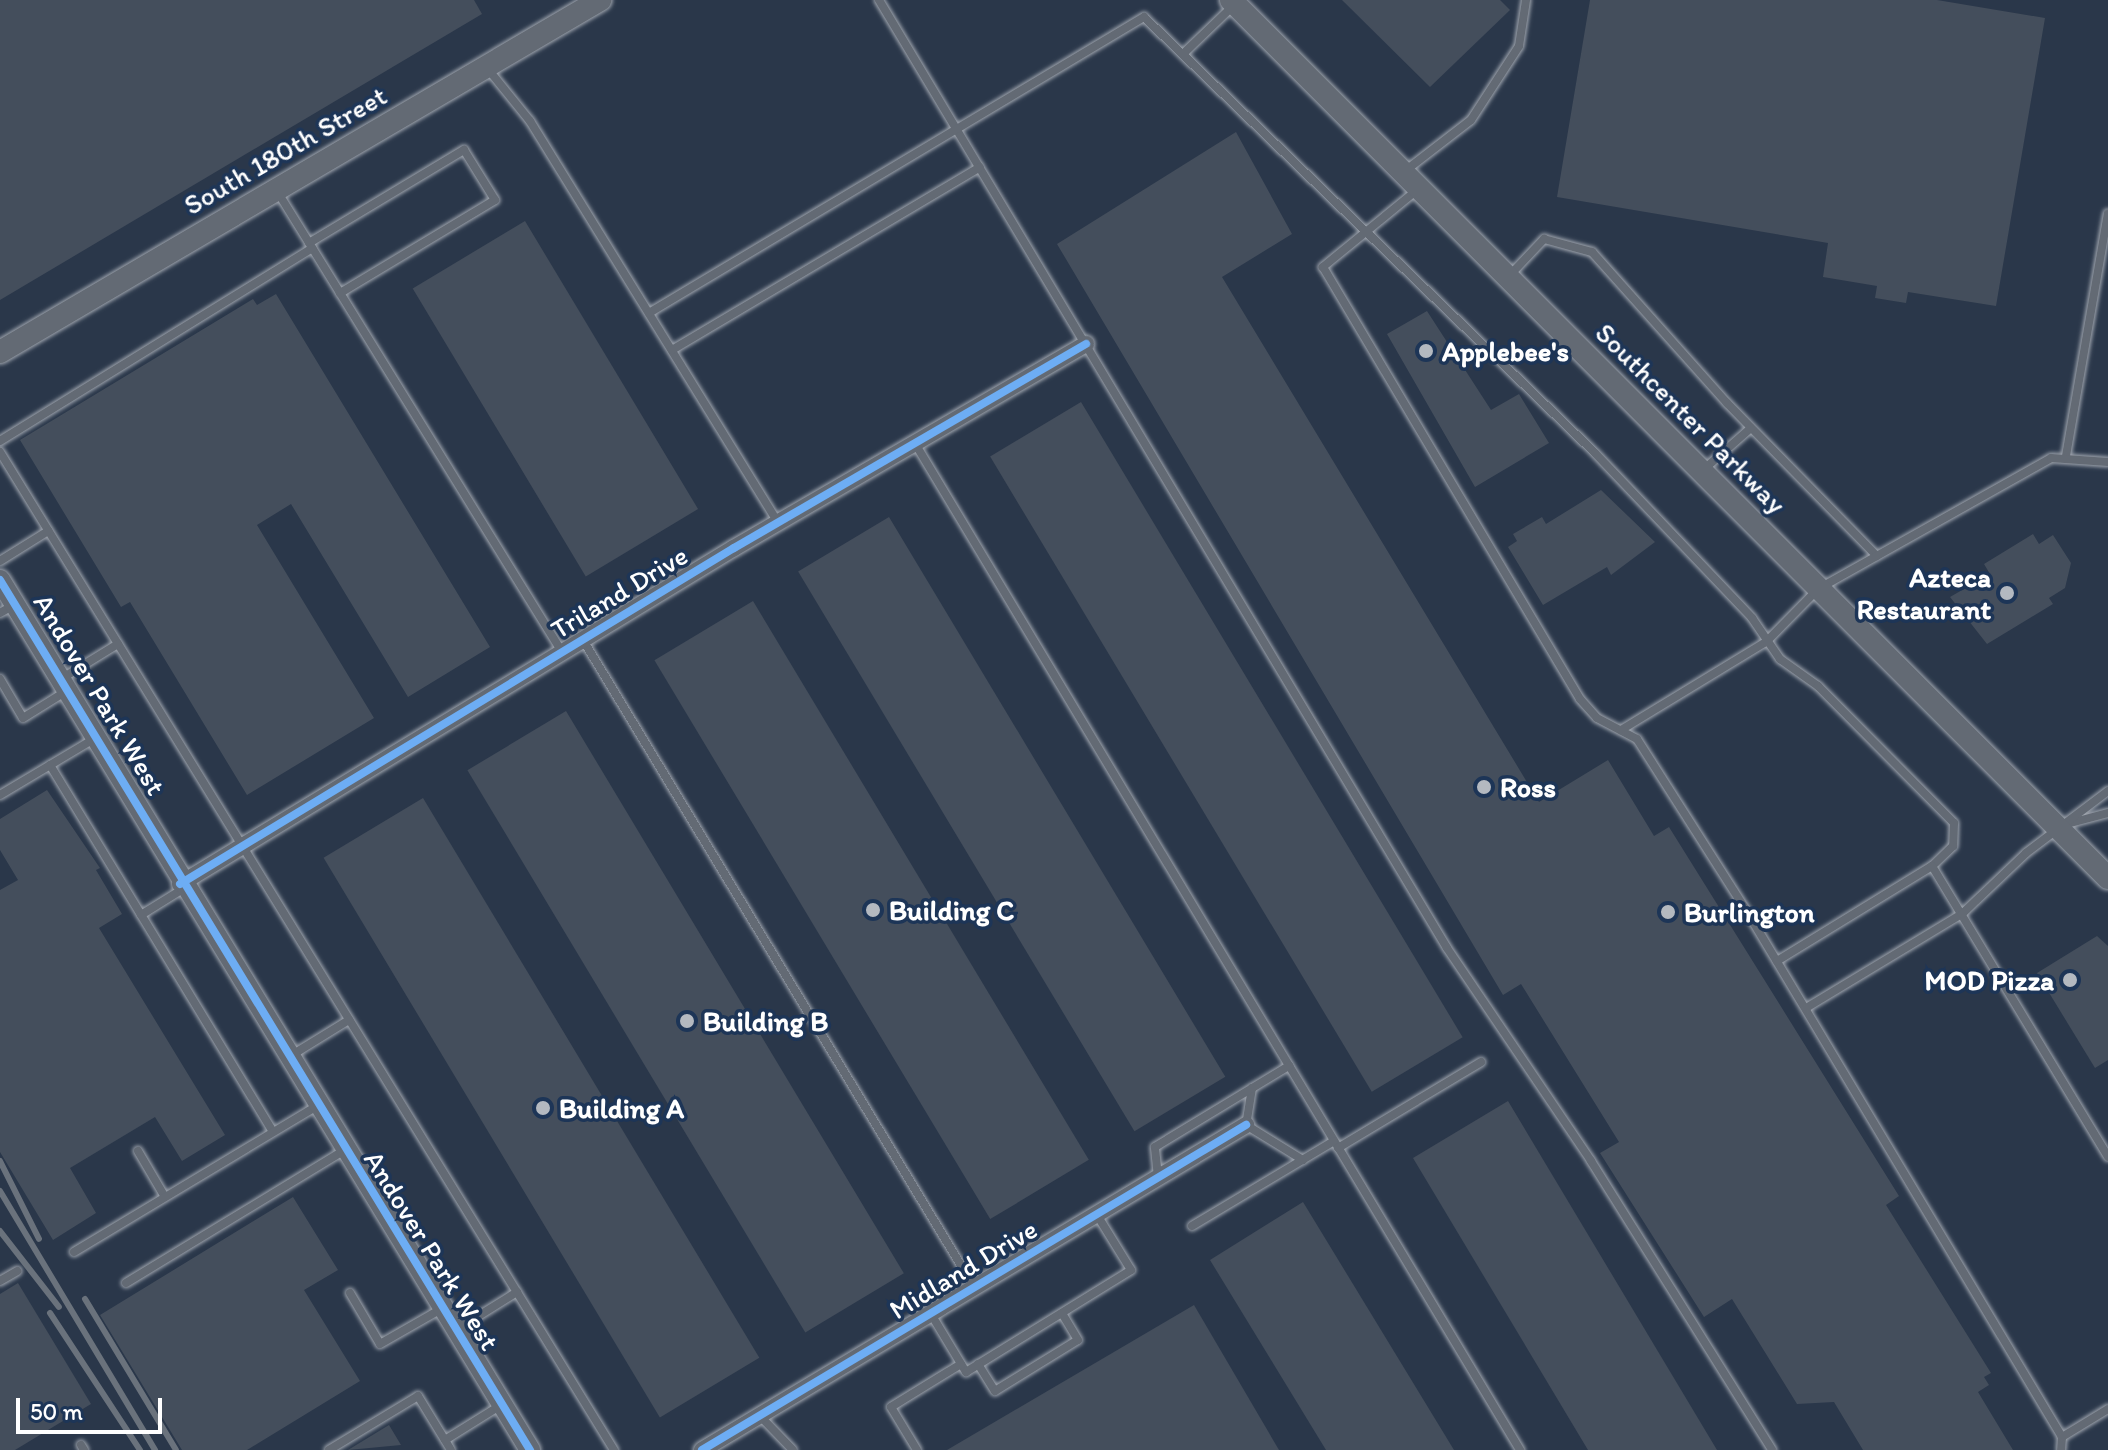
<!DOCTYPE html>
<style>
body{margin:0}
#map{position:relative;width:2108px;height:1450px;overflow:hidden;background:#2a374a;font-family:Itim,sans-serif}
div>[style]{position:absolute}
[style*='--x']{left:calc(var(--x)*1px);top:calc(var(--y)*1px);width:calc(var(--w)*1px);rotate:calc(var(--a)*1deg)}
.building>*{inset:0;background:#444e5c;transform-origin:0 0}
.roads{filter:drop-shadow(0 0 2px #9fa5ae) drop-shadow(0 0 2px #9fa5ae)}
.service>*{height:8px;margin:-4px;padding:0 4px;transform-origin:4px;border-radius:4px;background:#636a74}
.minor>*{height:16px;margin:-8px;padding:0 8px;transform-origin:8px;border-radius:8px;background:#636a74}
.tertiary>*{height:20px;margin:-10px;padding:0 10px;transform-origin:10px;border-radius:10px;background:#636a74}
.secondary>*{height:22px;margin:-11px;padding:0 11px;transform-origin:11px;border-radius:11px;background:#636a74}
.rail>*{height:6px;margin:-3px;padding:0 3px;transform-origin:3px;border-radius:3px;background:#6a727c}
.cycleway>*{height:8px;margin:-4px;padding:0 4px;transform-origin:4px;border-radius:4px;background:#6dadf4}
.dots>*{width:22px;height:22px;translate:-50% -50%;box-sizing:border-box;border:4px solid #1d3557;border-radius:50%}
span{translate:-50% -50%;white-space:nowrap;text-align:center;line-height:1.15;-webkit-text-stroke:7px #1d3557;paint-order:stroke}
.street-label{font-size:28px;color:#fff}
.poi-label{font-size:28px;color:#fff;font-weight:700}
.left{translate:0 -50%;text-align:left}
.right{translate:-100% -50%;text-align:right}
.scale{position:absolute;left:16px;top:1398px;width:146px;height:36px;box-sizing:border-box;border:4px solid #fff;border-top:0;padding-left:10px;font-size:24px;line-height:28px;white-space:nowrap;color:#fff;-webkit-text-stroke:6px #1d3557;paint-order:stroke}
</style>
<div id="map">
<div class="building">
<div style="clip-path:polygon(0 0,474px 0,482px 14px,0 300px)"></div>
<div style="clip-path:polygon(1342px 0,1500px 0,1510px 10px,1430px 87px)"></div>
<div style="clip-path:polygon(1590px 0,1937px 0,2045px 18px,1996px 306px,1908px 292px,1906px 303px,1875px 298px,1877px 286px,1823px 277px,1828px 243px,1557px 197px)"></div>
<div style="clip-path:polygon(1236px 132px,1292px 234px,1222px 277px,1539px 802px,1608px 760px,1654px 836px,1669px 827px,1899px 1196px,1886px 1205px,1991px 1373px,1984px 1377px,1989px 1385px,1978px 1392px,2013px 1450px,1863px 1450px,1834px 1402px,1797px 1404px,1732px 1299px,1704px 1317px,1600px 1153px,1619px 1142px,1521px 984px,1503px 995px,1057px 244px)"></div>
<div style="left:525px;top:221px;width:336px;height:131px;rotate:59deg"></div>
<div style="clip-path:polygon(276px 294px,490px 647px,408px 697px,291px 504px,257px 525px,374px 718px,247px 795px,130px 602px,121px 607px,20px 440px,253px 299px,257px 305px)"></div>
<div style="clip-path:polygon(1427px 311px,1491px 410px,1519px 394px,1549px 443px,1475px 487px,1387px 334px)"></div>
<div style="left:1081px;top:402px;width:741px;height:106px;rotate:59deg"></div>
<div style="clip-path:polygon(1601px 490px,1655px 542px,1611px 575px,1607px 567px,1543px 605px,1508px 547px,1517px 541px,1513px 534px,1542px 517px,1546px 524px)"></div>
<div style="left:889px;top:517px;width:653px;height:106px;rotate:59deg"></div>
<div style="clip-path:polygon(2033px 534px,2039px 544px,2053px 535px,2071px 563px,2065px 588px,2049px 598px,2053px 604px,1987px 644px,1950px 597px,1990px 574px,1984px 564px)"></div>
<div style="left:753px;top:601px;width:652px;height:115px;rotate:59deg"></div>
<div style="left:566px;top:711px;width:656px;height:115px;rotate:59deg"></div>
<div style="clip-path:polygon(47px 790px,100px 868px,96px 870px,122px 914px,99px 928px,225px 1135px,182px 1161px,155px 1117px,70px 1168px,96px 1213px,53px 1240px,0 1152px,0 890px,18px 880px,0 850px,0 819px)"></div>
<div style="left:423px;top:798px;width:653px;height:116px;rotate:59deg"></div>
<div style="clip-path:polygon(2097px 936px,2108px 946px,2108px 1060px,2095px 1068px,2037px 973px)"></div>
<div style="clip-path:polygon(1508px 1101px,1717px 1450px,1588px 1450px,1413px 1158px)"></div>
<div style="clip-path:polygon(293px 1197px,338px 1270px,304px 1290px,360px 1381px,247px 1450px,182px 1450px,100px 1315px)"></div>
<div style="clip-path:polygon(1303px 1202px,1454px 1450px,1326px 1450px,1210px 1260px)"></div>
<div style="clip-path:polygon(18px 1283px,91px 1404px,15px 1450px,0 1450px,0 1294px)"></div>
<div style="clip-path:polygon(1194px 1305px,1279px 1450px,947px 1450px)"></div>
<div style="clip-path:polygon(389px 1425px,401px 1445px,348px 1450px)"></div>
</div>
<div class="roads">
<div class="service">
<div style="--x:879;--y:0;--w:1105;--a:59.07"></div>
<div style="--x:1447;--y:948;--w:257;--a:55.9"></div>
<div style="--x:1591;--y:1161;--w:341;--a:57.9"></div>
<div style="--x:1183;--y:54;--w:71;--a:-43.9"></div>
<div style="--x:488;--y:69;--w:67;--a:51.1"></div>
<div style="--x:530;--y:121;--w:471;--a:58.3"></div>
<div style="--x:1405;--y:171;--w:83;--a:-37.7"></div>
<div style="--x:1471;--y:120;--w:88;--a:-57"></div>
<div style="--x:1519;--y:46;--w:47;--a:-81.3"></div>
<div style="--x:1417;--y:190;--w:122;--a:140.7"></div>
<div style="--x:1323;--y:267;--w:503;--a:59.25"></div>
<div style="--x:1580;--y:699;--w:25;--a:48"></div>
<div style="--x:1597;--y:718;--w:45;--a:27.7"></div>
<div style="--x:1637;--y:739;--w:209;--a:57.5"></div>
<div style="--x:1749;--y:915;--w:609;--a:59.05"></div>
<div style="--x:2062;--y:1437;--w:13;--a:94"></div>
<div style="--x:277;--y:191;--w:542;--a:58.27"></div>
<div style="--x:309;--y:243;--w:181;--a:-31"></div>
<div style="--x:464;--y:150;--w:59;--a:58.2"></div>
<div style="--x:495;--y:200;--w:181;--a:149"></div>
<div style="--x:1510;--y:275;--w:50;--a:-46.6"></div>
<div style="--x:1544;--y:239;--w:50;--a:15.2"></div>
<div style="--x:1592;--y:252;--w:203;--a:48.2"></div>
<div style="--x:1727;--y:403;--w:214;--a:45.6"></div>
<div style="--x:649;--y:313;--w:577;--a:-30.88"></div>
<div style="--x:1144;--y:17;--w:627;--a:44.03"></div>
<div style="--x:1595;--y:453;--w:228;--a:46.4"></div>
<div style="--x:1752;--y:618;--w:50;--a:55.7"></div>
<div style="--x:1780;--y:659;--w:47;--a:35.4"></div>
<div style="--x:1818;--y:686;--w:193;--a:45.2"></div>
<div style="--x:1954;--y:823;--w:23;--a:92"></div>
<div style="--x:1953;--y:846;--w:29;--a:136"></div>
<div style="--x:1932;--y:866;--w:182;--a:148.5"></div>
<div style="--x:672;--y:350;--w:358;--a:-30.7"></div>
<div style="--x:0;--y:441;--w:367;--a:-31.7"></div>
<div style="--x:916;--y:445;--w:1173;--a:58.99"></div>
<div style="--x:0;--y:452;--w:1172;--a:58.4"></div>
<div style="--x:2066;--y:456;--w:246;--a:-80.2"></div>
<div style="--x:1702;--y:471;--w:65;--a:-41.3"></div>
<div style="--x:0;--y:561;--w:57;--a:-32"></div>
<div style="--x:0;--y:613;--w:16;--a:-30"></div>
<div style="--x:583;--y:640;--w:756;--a:58.85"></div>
<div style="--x:0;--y:679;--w:45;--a:59.5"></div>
<div style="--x:23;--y:718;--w:49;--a:-31.8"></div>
<div style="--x:61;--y:679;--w:67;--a:-31.6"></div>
<div style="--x:1621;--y:730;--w:170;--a:-31.3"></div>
<div style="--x:1766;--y:642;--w:74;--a:-45.5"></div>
<div style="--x:1818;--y:589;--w:267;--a:-29.3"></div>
<div style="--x:2051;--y:458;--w:57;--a:4"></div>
<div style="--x:50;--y:765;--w:429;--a:58.7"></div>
<div style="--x:0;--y:795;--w:109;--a:-30.8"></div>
<div style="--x:2063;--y:825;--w:47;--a:-14.9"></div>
<div style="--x:1932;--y:866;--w:340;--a:58.8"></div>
<div style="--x:141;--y:915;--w:49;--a:-31.8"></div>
<div style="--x:1806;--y:1008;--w:182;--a:-31.1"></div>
<div style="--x:1962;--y:914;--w:88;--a:-43.6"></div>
<div style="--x:2026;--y:853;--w:103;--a:-37.1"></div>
<div style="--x:292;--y:1055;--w:67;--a:-31.6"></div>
<div style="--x:1252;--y:1088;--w:37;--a:99"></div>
<div style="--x:1246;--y:1125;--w:67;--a:31.6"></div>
<div style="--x:1338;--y:1148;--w:167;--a:-31"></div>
<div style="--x:138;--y:1151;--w:53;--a:59.6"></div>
<div style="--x:1158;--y:1177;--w:30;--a:-96"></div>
<div style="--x:1155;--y:1147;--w:157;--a:-31.2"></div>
<div style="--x:1192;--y:1226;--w:165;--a:-30.9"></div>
<div style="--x:74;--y:1252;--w:283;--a:-31"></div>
<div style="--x:0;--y:1281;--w:20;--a:-30"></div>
<div style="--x:126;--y:1283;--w:256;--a:-31.3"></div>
<div style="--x:350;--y:1293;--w:59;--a:59.5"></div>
<div style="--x:380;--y:1344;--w:70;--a:-29.8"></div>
<div style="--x:931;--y:1314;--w:68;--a:58.9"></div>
<div style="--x:966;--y:1372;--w:194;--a:-31.7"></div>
<div style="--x:1131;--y:1270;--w:65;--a:-121.7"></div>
<div style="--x:456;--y:1330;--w:72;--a:-31.9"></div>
<div style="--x:978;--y:1364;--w:32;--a:58"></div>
<div style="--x:995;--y:1391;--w:97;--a:-31.6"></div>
<div style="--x:1078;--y:1340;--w:31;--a:-121"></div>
<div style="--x:760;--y:1416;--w:47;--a:45.9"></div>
<div style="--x:2062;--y:1437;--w:54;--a:-31.3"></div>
<div style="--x:445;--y:1440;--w:66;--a:-32"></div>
<div style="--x:81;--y:1445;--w:6;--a:59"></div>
<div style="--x:329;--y:1450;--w:104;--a:-31.2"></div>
<div style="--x:418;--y:1396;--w:63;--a:58.6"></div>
<div style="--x:917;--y:1450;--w:50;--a:-121.2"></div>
<div style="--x:891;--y:1407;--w:82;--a:-31.6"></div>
</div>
<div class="minor">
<div style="--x:180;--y:884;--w:648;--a:-31.24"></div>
<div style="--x:734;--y:548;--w:407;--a:-30.1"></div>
<div style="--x:702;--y:1450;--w:634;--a:-30.86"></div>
</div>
<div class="tertiary">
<div style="--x:0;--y:580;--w:1019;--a:58.65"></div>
</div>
<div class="secondary">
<div style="--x:1231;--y:0;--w:1241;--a:45.03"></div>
<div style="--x:0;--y:352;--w:696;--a:-30.4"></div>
</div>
</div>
<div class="rail">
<div style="--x:0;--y:1161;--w:87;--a:63.4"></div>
<div style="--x:0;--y:1191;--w:302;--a:59.1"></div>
<div style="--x:0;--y:1231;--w:96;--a:52.2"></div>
<div style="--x:85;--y:1299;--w:176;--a:58.9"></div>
<div style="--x:50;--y:1313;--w:164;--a:56.7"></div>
</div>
<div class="cycleway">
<div style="--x:0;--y:580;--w:1019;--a:58.65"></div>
<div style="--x:180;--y:884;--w:648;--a:-31.24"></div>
<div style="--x:734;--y:548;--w:407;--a:-30.1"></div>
<div style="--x:702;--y:1450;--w:634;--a:-30.86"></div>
</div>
<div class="dots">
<div style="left:1426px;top:351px;background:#b4b9c0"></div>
<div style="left:2007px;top:593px;background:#b4b9c0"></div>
<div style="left:1484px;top:787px;background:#b4b9c0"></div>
<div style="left:873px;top:910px;background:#b4b9c0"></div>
<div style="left:1668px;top:912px;background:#b4b9c0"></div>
<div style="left:2070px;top:980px;background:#b4b9c0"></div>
<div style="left:687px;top:1021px;background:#b4b9c0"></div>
<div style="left:543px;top:1108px;background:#b4b9c0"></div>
</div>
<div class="street-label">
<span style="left:285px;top:150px;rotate:-30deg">South 180th Street</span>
<span style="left:1691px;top:418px;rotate:45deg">Southcenter Parkway</span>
<span style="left:619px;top:592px;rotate:-31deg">Triland Drive</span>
<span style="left:100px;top:694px;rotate:59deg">Andover Park West</span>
<span style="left:432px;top:1250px;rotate:58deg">Andover Park West</span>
<span style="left:963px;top:1269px;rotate:-31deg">Midland Drive</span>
</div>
<div class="poi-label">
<span class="left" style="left:1442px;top:351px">Applebee's</span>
<span class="right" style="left:1991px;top:593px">Azteca<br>Restaurant</span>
<span class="left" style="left:1500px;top:787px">Ross</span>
<span class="left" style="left:889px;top:910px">Building C</span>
<span class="left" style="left:1684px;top:912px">Burlington</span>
<span class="right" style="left:2054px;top:980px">MOD Pizza</span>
<span class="left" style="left:703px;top:1021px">Building B</span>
<span class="left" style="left:559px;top:1108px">Building A</span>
</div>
<div class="scale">50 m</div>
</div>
